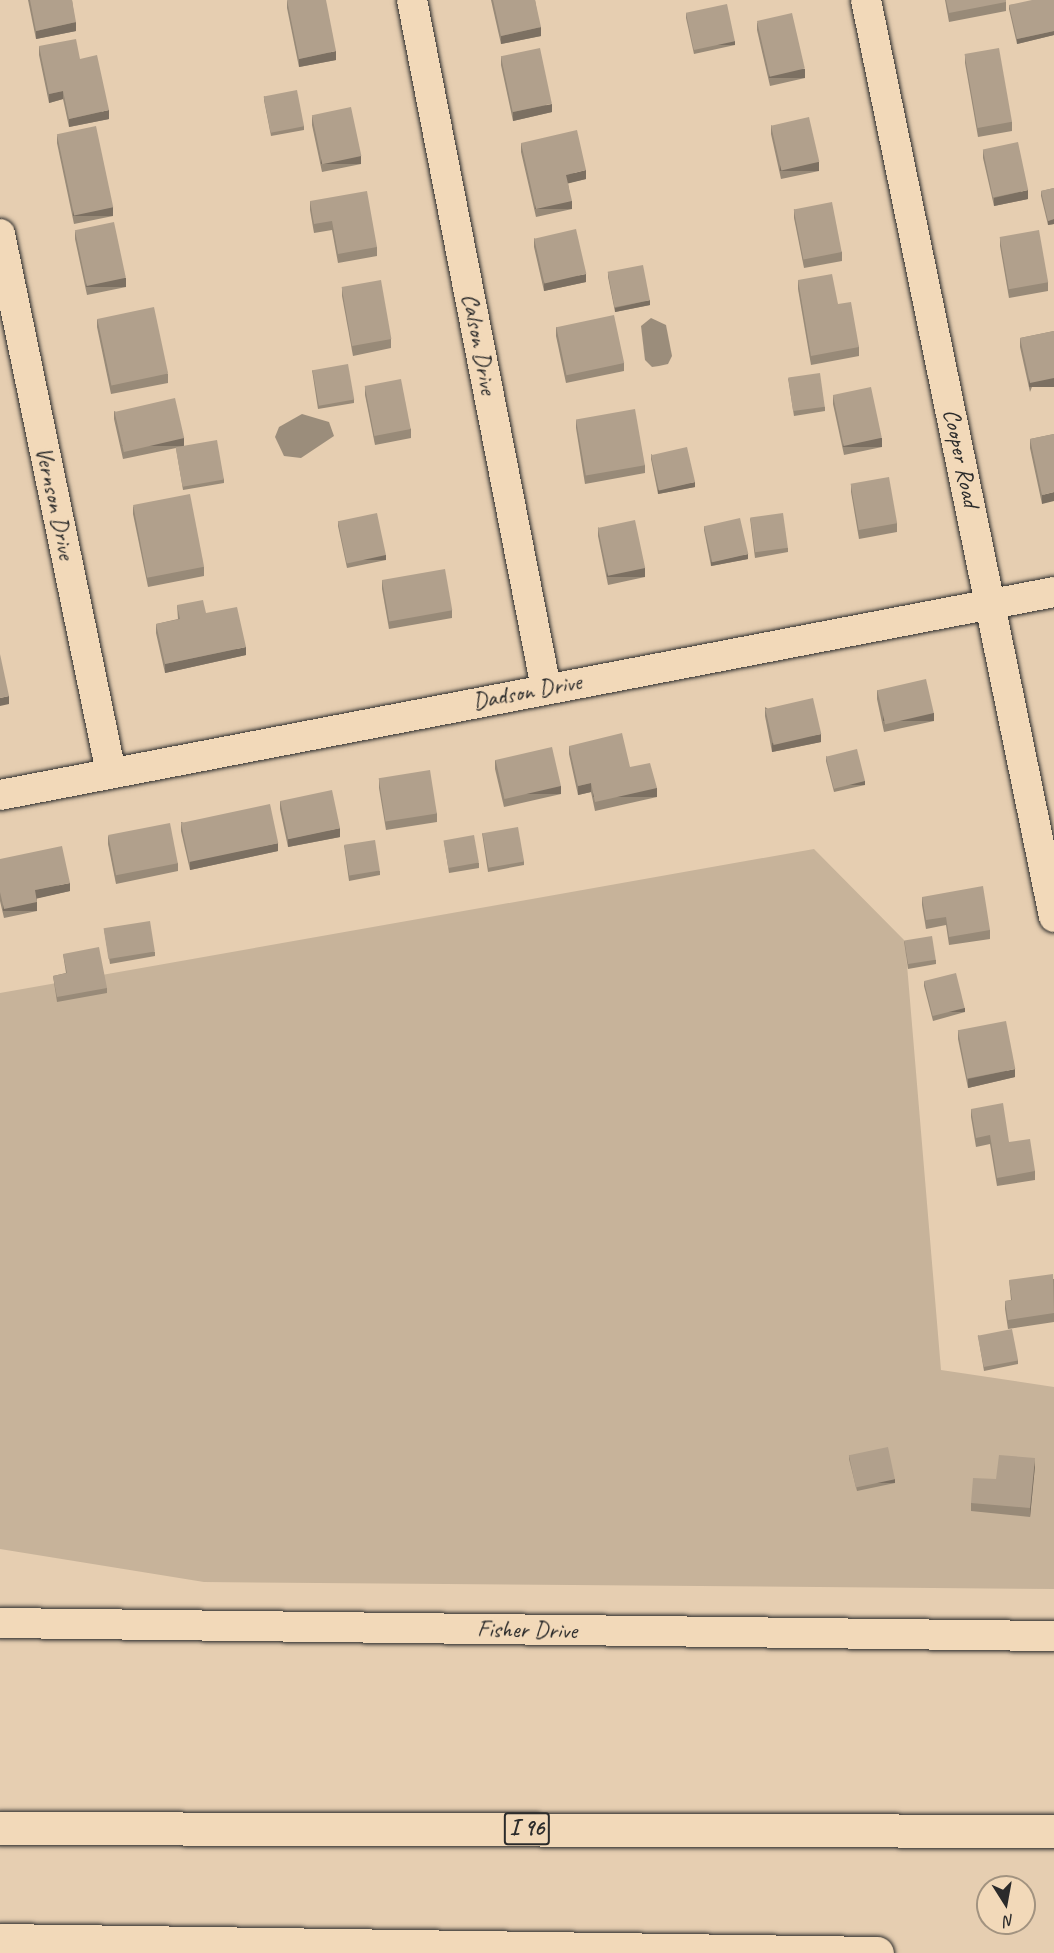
<!DOCTYPE html>
<style>
body{margin:0}
#map{position:relative;width:1054px;height:1953px;overflow:hidden;background:#e6ceb1;font-family:Caveat,sans-serif}
div>[style]{position:absolute}
[style*='--x']{left:calc(var(--x)*1px);top:calc(var(--y)*1px);width:calc(var(--w)*1px);rotate:calc(var(--a)*1deg)}
.green>*{inset:0;background:#c7b39a}
.water>*{inset:0;background:#9b8d7b}
.roads{filter:drop-shadow(0 0 2px #2b2b2b) drop-shadow(0 0 2px #2b2b2b)}
.street>*{height:30px;margin:-15px;padding:0 15px;transform-origin:15px;border-radius:15px;background:#f2d9b9}
.highway>*{height:33px;margin:-16.5px;padding:0 16.5px;transform-origin:16.5px;border-radius:16.5px;background:#f2d9b9}
.wall>*{inset:0;background:#988a78}
.shaded-wall>*{inset:0;background:#7c7062;transform-origin:0 0}
.building>*{inset:0;background:#b1a08c;transform-origin:0 0}
span{translate:-50% -50%;white-space:nowrap;text-align:center;line-height:1.15;-webkit-text-stroke:5px #f2d9b9;paint-order:stroke}
.shield-label span{padding:2px 4px;background:#f2d9b9;border:2px solid;border-radius:4px;-webkit-text-stroke-width:0}
.shield-label{font-size:22px;color:#2b2b2b;font-weight:700}
.street-label{font-size:24px;color:#2b2b2b}
.north{position:absolute;left:976px;top:1875px;width:60px;height:60px;box-sizing:border-box;background:#f2d9b9;border:2px solid #a29380;border-radius:50%;rotate:169deg;font-size:16px;font-weight:700;line-height:24px;text-align:center;color:#2b2b2b}
.north::after{content:'';display:block;margin:auto;width:21px;height:27px;background:#2b2b2b;clip-path:polygon(50% 0,100% 100%,50% 72%,0 100%)}
</style>
<div id="map">
<div class="green">
<div style="clip-path:polygon(814px 849px,905px 941px,941px 1370px,1054px 1387px,1054px 1589px,204px 1582px,0 1549px,0 993px)"></div>
</div>
<div class="water">
<div style="clip-path:polygon(651px 318px,666px 325px,672px 356px,668px 364px,659px 366px,652px 367px,645px 360px,641px 326px)"></div>
<div style="clip-path:polygon(302px 414px,329px 422px,334px 436px,301px 458px,284px 456px,275px 437px,279px 427px)"></div>
</div>
<div class="roads">
<div class="street">
<div style="--x:412;--y:0;--w:701;--a:78.98"></div>
<div style="--x:866;--y:0;--w:936;--a:78.41"></div>
<div style="--x:0;--y:234;--w:550;--a:78.36"></div>
<div style="--x:0;--y:795;--w:1073;--a:-10.9"></div>
<div style="--x:0;--y:1623;--w:1054;--a:0.71"></div>
</div>
<div class="highway">
<div style="--x:0;--y:1828;--w:1054;--a:0.16"></div>
<div style="--x:0;--y:1940;--w:877;--a:0.85"></div>
</div>
</div>
<div class="wall">
<div style="clip-path:polygon(28px 0,72px 0,76px 31px,36px 39px)"></div>
<div style="clip-path:polygon(287px 0,336px 60px,299px 67px,287px 8px)"></div>
<div style="clip-path:polygon(491px 0,535px 0,541px 36px,501px 44px)"></div>
<div style="clip-path:polygon(945px 0,1006px 0,1006px 11px,949px 22px)"></div>
<div style="clip-path:polygon(1054px 0,1054px 35px,1017px 44px,1009px 9px,1009px 5px)"></div>
<div style="clip-path:polygon(686px 13px,735px 45px,694px 54px,686px 18px)"></div>
<div style="clip-path:polygon(757px 22px,805px 78px,770px 86px,757px 30px)"></div>
<div style="clip-path:polygon(39px 46px,109px 119px,69px 127px,63px 99px,49px 103px,39px 55px)"></div>
<div style="clip-path:polygon(965px 54px,1012px 122px,1012px 131px,978px 137px,965px 63px)"></div>
<div style="clip-path:polygon(501px 56px,552px 112px,513px 121px,501px 65px)"></div>
<div style="clip-path:polygon(264px 96px,304px 126px,304px 130px,271px 136px,264px 100px)"></div>
<div style="clip-path:polygon(312px 116px,361px 164px,322px 172px,312px 125px)"></div>
<div style="clip-path:polygon(771px 125px,819px 171px,781px 179px,771px 134px)"></div>
<div style="clip-path:polygon(57px 135px,113px 216px,74px 224px,57px 143px)"></div>
<div style="clip-path:polygon(521px 143px,586px 179px,568px 183px,572px 209px,536px 217px,521px 152px)"></div>
<div style="clip-path:polygon(983px 150px,1028px 199px,994px 206px,983px 158px)"></div>
<div style="clip-path:polygon(1054px 188px,1054px 224px,1048px 225px,1041px 196px,1041px 191px)"></div>
<div style="clip-path:polygon(310px 201px,377px 247px,377px 256px,338px 263px,332px 230px,314px 233px,310px 210px)"></div>
<div style="clip-path:polygon(794px 209px,842px 252px,842px 261px,804px 268px,794px 218px)"></div>
<div style="clip-path:polygon(75px 231px,126px 287px,87px 295px,75px 239px)"></div>
<div style="clip-path:polygon(1000px 237px,1048px 282px,1048px 291px,1009px 298px,1000px 246px)"></div>
<div style="clip-path:polygon(534px 238px,586px 282px,544px 291px,534px 247px)"></div>
<div style="clip-path:polygon(608px 273px,650px 305px,615px 312px,608px 277px)"></div>
<div style="clip-path:polygon(798px 280px,838px 304px,859px 347px,859px 356px,811px 365px,798px 289px)"></div>
<div style="clip-path:polygon(342px 287px,391px 339px,391px 348px,353px 356px,342px 296px)"></div>
<div style="clip-path:polygon(97px 319px,168px 374px,168px 383px,111px 394px,97px 327px)"></div>
<div style="clip-path:polygon(556px 327px,624px 363px,624px 371px,566px 383px,556px 336px)"></div>
<div style="clip-path:polygon(1054px 331px,1030px 392px,1020px 347px,1020px 338px)"></div>
<div style="clip-path:polygon(312px 370px,354px 399px,354px 403px,318px 409px)"></div>
<div style="clip-path:polygon(788px 378px,825px 407px,825px 411px,794px 416px)"></div>
<div style="clip-path:polygon(365px 386px,411px 429px,411px 438px,375px 445px,365px 395px)"></div>
<div style="clip-path:polygon(833px 395px,882px 447px,844px 455px,833px 404px)"></div>
<div style="clip-path:polygon(114px 411px,184px 446px,224px 479px,224px 483px,183px 490px,176px 448px,123px 459px,114px 419px)"></div>
<div style="clip-path:polygon(576px 420px,645px 465px,645px 473px,585px 484px,576px 428px)"></div>
<div style="clip-path:polygon(1054px 434px,1042px 504px,1030px 448px,1030px 439px)"></div>
<div style="clip-path:polygon(651px 454px,695px 487px,658px 494px,651px 459px)"></div>
<div style="clip-path:polygon(851px 484px,897px 523px,897px 532px,859px 539px,851px 492px)"></div>
<div style="clip-path:polygon(133px 506px,204px 567px,204px 576px,148px 587px,133px 514px)"></div>
<div style="clip-path:polygon(750px 518px,788px 548px,788px 552px,755px 558px)"></div>
<div style="clip-path:polygon(338px 521px,386px 560px,347px 568px,338px 526px)"></div>
<div style="clip-path:polygon(704px 526px,748px 559px,711px 566px,704px 530px)"></div>
<div style="clip-path:polygon(598px 527px,645px 577px,608px 585px,598px 536px)"></div>
<div style="clip-path:polygon(382px 580px,452px 610px,452px 618px,389px 629px,382px 589px)"></div>
<div style="clip-path:polygon(177px 605px,246px 655px,165px 673px,156px 633px,156px 624px,178px 619px)"></div>
<div style="clip-path:polygon(877px 690px,934px 721px,884px 732px,877px 699px)"></div>
<div style="clip-path:polygon(765px 707px,821px 742px,772px 752px,765px 716px)"></div>
<div style="clip-path:polygon(569px 746px,630px 767px,657px 797px,595px 811px,591px 792px,578px 795px,569px 754px)"></div>
<div style="clip-path:polygon(826px 756px,865px 785px,834px 792px,826px 761px)"></div>
<div style="clip-path:polygon(495px 760px,561px 794px,504px 807px,495px 769px)"></div>
<div style="clip-path:polygon(379px 779px,437px 813px,437px 822px,386px 830px,379px 788px)"></div>
<div style="clip-path:polygon(280px 801px,340px 837px,288px 847px,280px 809px)"></div>
<div style="clip-path:polygon(181px 822px,278px 851px,190px 870px,181px 831px)"></div>
<div style="clip-path:polygon(482px 833px,524px 861px,524px 865px,488px 872px)"></div>
<div style="clip-path:polygon(108px 836px,178px 863px,178px 871px,116px 884px,108px 844px)"></div>
<div style="clip-path:polygon(444px 841px,479px 863px,479px 868px,449px 873px)"></div>
<div style="clip-path:polygon(344px 845px,380px 871px,380px 875px,349px 881px)"></div>
<div style="clip-path:polygon(0 859px,70px 891px,37px 898px,37px 911px,4px 918px,0 901px)"></div>
<div style="clip-path:polygon(922px 897px,990px 930px,990px 939px,949px 945px,946px 925px,926px 929px,922px 905px)"></div>
<div style="clip-path:polygon(104px 929px,155px 952px,155px 956px,110px 964px)"></div>
<div style="clip-path:polygon(904px 941px,936px 960px,936px 964px,908px 969px)"></div>
<div style="clip-path:polygon(63px 954px,107px 988px,107px 993px,57px 1002px,53px 976px,66px 973px)"></div>
<div style="clip-path:polygon(924px 981px,965px 1012px,933px 1021px,924px 986px)"></div>
<div style="clip-path:polygon(958px 1030px,1015px 1077px,968px 1088px,958px 1039px)"></div>
<div style="clip-path:polygon(971px 1109px,1009px 1142px,1035px 1171px,1035px 1180px,997px 1186px,990px 1144px,976px 1147px,971px 1117px)"></div>
<div style="clip-path:polygon(1054px 1279px,1054px 1322px,1008px 1329px,1005px 1309px,1005px 1301px,1011px 1300px,1009px 1280px)"></div>
<div style="clip-path:polygon(978px 1335px,1018px 1360px,1018px 1364px,984px 1371px)"></div>
<div style="clip-path:polygon(849px 1455px,895px 1483px,857px 1491px,849px 1459px)"></div>
<div style="clip-path:polygon(1035px 1466px,1030px 1517px,971px 1511px,971px 1503px)"></div>
</div>
<div class="shaded-wall">
<div style="clip-path:polygon(76px 22px,76px 31px,36px 39px,36px 31px)"></div>
<div style="clip-path:polygon(541px 27px,541px 36px,501px 44px,501px 36px)"></div>
<div style="clip-path:polygon(1054px 31px,1054px 35px,1017px 44px,1017px 39px)"></div>
<div style="left:735px;top:41px;width:4px;height:42px;rotate:90deg"></div>
<div style="clip-path:polygon(336px 51px,336px 60px,299px 67px,299px 59px)"></div>
<div style="left:805px;top:69px;width:9px;height:36px;rotate:90deg"></div>
<div style="clip-path:polygon(63px 91px,63px 99px,49px 103px,49px 94px)"></div>
<div style="clip-path:polygon(552px 104px,552px 112px,513px 121px,513px 112px)"></div>
<div style="clip-path:polygon(109px 110px,109px 119px,69px 127px,69px 119px)"></div>
<div style="left:361px;top:156px;width:8px;height:40px;rotate:90deg"></div>
<div style="left:819px;top:162px;width:9px;height:39px;rotate:90deg"></div>
<div style="clip-path:polygon(586px 170px,586px 179px,566px 184px,566px 175px)"></div>
<div style="clip-path:polygon(1028px 190px,1028px 199px,994px 206px,994px 198px)"></div>
<div style="left:572px;top:201px;width:8px;height:37px;rotate:90deg"></div>
<div style="left:113px;top:207px;width:9px;height:40px;rotate:90deg"></div>
<div style="clip-path:polygon(1054px 219px,1054px 224px,1048px 225px,1048px 221px)"></div>
<div style="clip-path:polygon(586px 274px,586px 282px,544px 291px,544px 282px)"></div>
<div style="left:126px;top:278px;width:9px;height:40px;rotate:90deg"></div>
<div style="clip-path:polygon(650px 300px,650px 305px,615px 312px,615px 308px)"></div>
<div style="left:1054px;top:378px;width:9px;height:25px;rotate:90deg"></div>
<div style="left:184px;top:438px;width:8px;height:62px;rotate:90deg"></div>
<div style="left:882px;top:438px;width:9px;height:39px;rotate:90deg"></div>
<div style="clip-path:polygon(695px 482px,695px 487px,658px 494px,658px 490px)"></div>
<div style="clip-path:polygon(1054px 492px,1054px 501px,1042px 504px,1042px 495px)"></div>
<div style="clip-path:polygon(748px 554px,748px 559px,711px 566px,711px 562px)"></div>
<div style="left:386px;top:555px;width:5px;height:40px;rotate:90deg"></div>
<div style="left:645px;top:568px;width:9px;height:38px;rotate:90deg"></div>
<div style="clip-path:polygon(246px 647px,246px 655px,165px 673px,165px 664px)"></div>
<div style="clip-path:polygon(9px 696px,9px 704px,0 706px,0 698px)"></div>
<div style="left:934px;top:713px;width:8px;height:51px;rotate:90deg"></div>
<div style="clip-path:polygon(821px 734px,821px 742px,772px 752px,772px 743px)"></div>
<div style="left:865px;top:781px;width:4px;height:32px;rotate:90deg"></div>
<div style="clip-path:polygon(591px 783px,591px 792px,578px 795px,578px 786px)"></div>
<div style="left:561px;top:786px;width:8px;height:58px;rotate:90deg"></div>
<div style="left:657px;top:788px;width:9px;height:64px;rotate:90deg"></div>
<div style="clip-path:polygon(340px 828px,340px 837px,288px 847px,288px 839px)"></div>
<div style="clip-path:polygon(278px 843px,278px 851px,190px 870px,190px 861px)"></div>
<div style="clip-path:polygon(70px 883px,70px 891px,35px 899px,35px 890px)"></div>
<div style="left:37px;top:902px;width:9px;height:34px;rotate:90deg"></div>
<div style="left:965px;top:1008px;width:4px;height:33px;rotate:90deg"></div>
<div style="clip-path:polygon(1015px 1069px,1015px 1077px,968px 1088px,968px 1079px)"></div>
<div style="clip-path:polygon(1035px 1458px,1035px 1466px,1030px 1517px,1030px 1508px)"></div>
<div style="left:895px;top:1479px;width:4px;height:39px;rotate:90deg"></div>
</div>
<div class="building">
<div style="clip-path:polygon(30px 0,72px 0,76px 22px,36px 31px)"></div>
<div style="clip-path:polygon(287px 0,326px 0,336px 51px,299px 59px)"></div>
<div style="clip-path:polygon(493px 0,535px 0,541px 27px,501px 36px)"></div>
<div style="clip-path:polygon(946px 0,1006px 0,1006px 2px,949px 13px)"></div>
<div style="clip-path:polygon(1032px 0,1054px 0,1054px 31px,1017px 39px,1009px 5px)"></div>
<div style="left:727px;top:4px;width:38px;height:42px;rotate:78deg"></div>
<div style="left:792px;top:13px;width:57px;height:36px;rotate:77deg"></div>
<div style="clip-path:polygon(76px 39px,80px 59px,97px 55px,109px 110px,69px 119px,63px 91px,49px 94px,39px 46px)"></div>
<div style="left:540px;top:48px;width:57px;height:40px;rotate:78deg"></div>
<div style="left:999px;top:48px;width:75px;height:35px;rotate:80deg"></div>
<div style="left:297px;top:90px;width:37px;height:34px;rotate:79deg"></div>
<div style="left:351px;top:107px;width:50px;height:40px;rotate:78deg"></div>
<div style="left:809px;top:117px;width:46px;height:39px;rotate:77deg"></div>
<div style="left:96px;top:126px;width:83px;height:40px;rotate:78deg"></div>
<div style="clip-path:polygon(577px 130px,586px 170px,566px 175px,572px 201px,536px 209px,521px 143px)"></div>
<div style="left:1018px;top:142px;width:49px;height:36px;rotate:78deg"></div>
<div style="clip-path:polygon(1054px 188px,1054px 219px,1048px 221px,1041px 191px)"></div>
<div style="clip-path:polygon(367px 191px,377px 247px,338px 254px,332px 221px,314px 224px,310px 201px)"></div>
<div style="left:832px;top:202px;width:51px;height:39px;rotate:79deg"></div>
<div style="left:114px;top:222px;width:57px;height:40px;rotate:78deg"></div>
<div style="left:576px;top:229px;width:46px;height:43px;rotate:77deg"></div>
<div style="left:1039px;top:230px;width:53px;height:40px;rotate:80deg"></div>
<div style="left:643px;top:265px;width:36px;height:36px;rotate:79deg"></div>
<div style="clip-path:polygon(832px 274px,838px 304px,851px 302px,859px 347px,811px 356px,798px 280px)"></div>
<div style="left:381px;top:280px;width:60px;height:40px;rotate:80deg"></div>
<div style="left:154px;top:307px;width:68px;height:58px;rotate:78deg"></div>
<div style="left:614px;top:315px;width:49px;height:59px;rotate:78deg"></div>
<div style="clip-path:polygon(1054px 331px,1054px 378px,1030px 383px,1020px 338px)"></div>
<div style="left:348px;top:364px;width:36px;height:36px;rotate:80deg"></div>
<div style="left:820px;top:373px;width:34px;height:32px;rotate:82deg"></div>
<div style="left:401px;top:379px;width:51px;height:37px;rotate:79deg"></div>
<div style="left:871px;top:387px;width:52px;height:39px;rotate:78deg"></div>
<div style="left:175px;top:398px;width:41px;height:62px;rotate:77deg"></div>
<div style="left:635px;top:409px;width:57px;height:60px;rotate:80deg"></div>
<div style="clip-path:polygon(1054px 434px,1054px 492px,1042px 495px,1030px 439px)"></div>
<div style="left:217px;top:440px;width:40px;height:42px;rotate:80deg"></div>
<div style="left:687px;top:447px;width:36px;height:37px;rotate:77deg"></div>
<div style="left:889px;top:477px;width:47px;height:39px;rotate:80deg"></div>
<div style="left:190px;top:494px;width:74px;height:58px;rotate:79deg"></div>
<div style="left:377px;top:513px;width:43px;height:40px;rotate:78deg"></div>
<div style="left:783px;top:513px;width:35px;height:33px;rotate:82deg"></div>
<div style="left:740px;top:518px;width:37px;height:37px;rotate:77deg"></div>
<div style="left:635px;top:520px;width:49px;height:38px;rotate:78deg"></div>
<div style="left:445px;top:569px;width:42px;height:64px;rotate:80deg"></div>
<div style="clip-path:polygon(203px 600px,206px 613px,237px 607px,246px 647px,165px 664px,156px 624px,180px 619px,177px 605px)"></div>
<div style="clip-path:polygon(0 654px,9px 696px,0 698px)"></div>
<div style="left:926px;top:679px;width:35px;height:50px;rotate:77deg"></div>
<div style="left:813px;top:698px;width:37px;height:49px;rotate:77deg"></div>
<div style="clip-path:polygon(622px 733px,630px 767px,650px 763px,657px 788px,595px 802px,591px 783px,578px 786px,569px 746px)"></div>
<div style="left:552px;top:747px;width:40px;height:58px;rotate:77deg"></div>
<div style="left:857px;top:749px;width:33px;height:32px;rotate:76deg"></div>
<div style="left:430px;top:770px;width:44px;height:52px;rotate:81deg"></div>
<div style="left:332px;top:790px;width:39px;height:53px;rotate:78deg"></div>
<div style="left:270px;top:804px;width:40px;height:91px;rotate:78deg"></div>
<div style="left:170px;top:823px;width:41px;height:63px;rotate:79deg"></div>
<div style="left:518px;top:827px;width:35px;height:36px;rotate:80deg"></div>
<div style="left:474px;top:835px;width:28px;height:31px;rotate:80deg"></div>
<div style="left:375px;top:840px;width:31px;height:31px;rotate:81deg"></div>
<div style="clip-path:polygon(62px 846px,70px 883px,35px 890px,37px 902px,4px 909px,0 892px,0 859px)"></div>
<div style="clip-path:polygon(983px 886px,990px 930px,949px 937px,946px 917px,926px 920px,922px 897px)"></div>
<div style="left:150px;top:921px;width:31px;height:47px;rotate:81deg"></div>
<div style="left:932px;top:936px;width:24px;height:28px;rotate:81deg"></div>
<div style="clip-path:polygon(99px 947px,107px 988px,57px 997px,53px 976px,67px 973px,63px 954px)"></div>
<div style="left:956px;top:973px;width:36px;height:33px;rotate:76deg"></div>
<div style="left:1006px;top:1021px;width:49px;height:49px;rotate:79deg"></div>
<div style="clip-path:polygon(1003px 1103px,1009px 1142px,1030px 1139px,1035px 1171px,997px 1178px,990px 1135px,976px 1138px,971px 1109px)"></div>
<div style="clip-path:polygon(1053px 1274px,1054px 1313px,1008px 1320px,1005px 1301px,1012px 1300px,1009px 1280px)"></div>
<div style="left:1012px;top:1329px;width:32px;height:35px;rotate:79deg"></div>
<div style="left:888px;top:1447px;width:33px;height:40px;rotate:78deg"></div>
<div style="clip-path:polygon(999px 1455px,1035px 1458px,1030px 1508px,971px 1503px,973px 1478px,996px 1479px)"></div>
</div>
<div class="shield-label">
<span style="left:527px;top:1829px">I 96</span>
</div>
<div class="street-label">
<span style="left:479px;top:344px;rotate:79deg">Calson Drive</span>
<span style="left:961px;top:458px;rotate:78deg">Cooper Road</span>
<span style="left:55px;top:503px;rotate:78deg">Vernson Drive</span>
<span style="left:527px;top:692px;rotate:-11deg">Dadson Drive</span>
<span style="left:527px;top:1630px;rotate:1deg">Fisher Drive</span>
</div>
<div class="north">N</div>
</div>
